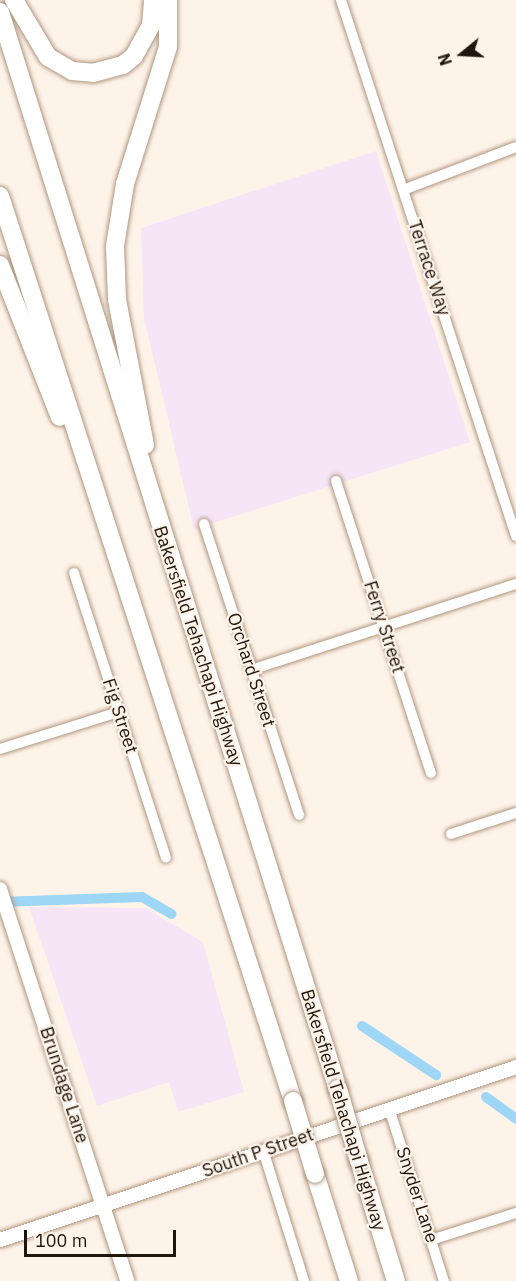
<!DOCTYPE html>
<style>
body{margin:0}
#map{position:relative;width:516px;height:1281px;overflow:hidden;background:#fef3e9;font-family:"IBM Plex Sans",sans-serif}
div>[style]{position:absolute}
[style*='--x']{left:calc(var(--x)*1px);top:calc(var(--y)*1px);width:calc(var(--w)*1px);rotate:calc(var(--a)*1deg)}
.industrial>*{inset:0;background:#f6e5f7}
.canal>*{height:10px;margin:-5px;padding:0 5px;transform-origin:5px;border-radius:5px;background:#9ed6f6}
.roads{filter:drop-shadow(0 0 2px #af967f) drop-shadow(0 0 2px #af967f)}
.street>*{height:10px;margin:-5px;padding:0 5px;transform-origin:5px;border-radius:5px;background:#fff}
.secondary>*{height:14px;margin:-7px;padding:0 7px;transform-origin:7px;border-radius:7px;background:#fff}
.highway>*{height:18px;margin:-9px;padding:0 9px;transform-origin:9px;border-radius:9px;background:#fff}
.bridges{filter:drop-shadow(0 0 2px #af967f) drop-shadow(0 0 2px #af967f)}
.highway-bridge>*{height:18px;margin:-9px;padding:0 9px;transform-origin:9px;border-radius:9px;background:#fff}
span{translate:-50% -50%;white-space:nowrap;text-align:center;line-height:1.15;-webkit-text-stroke:4.5px #fef3e9;paint-order:stroke}
.street-label{font-size:18px;color:#1e150c}
.north{position:absolute;left:432px;top:24px;width:60px;height:60px;-webkit-text-stroke:4px #fef3e9;paint-order:stroke;rotate:252deg;font-size:16px;font-weight:700;line-height:24px;text-align:center;color:#1e150c}
.north::after{content:'';display:block;margin:auto;width:21px;height:27px;background:#1e150c;clip-path:polygon(50% 0,100% 100%,50% 72%,0 100%)}
.scale{position:absolute;left:24px;top:1230px;width:152px;height:27px;box-sizing:border-box;border:3px solid #1e150c;border-top:0;padding-left:8px;font-size:18px;line-height:21px;white-space:nowrap;color:#1e150c;-webkit-text-stroke:4px #fef3e9;paint-order:stroke}
</style>
<div id="map">
<div class="industrial">
<div style="clip-path:polygon(376px 151px,470px 442px,194px 529px,144px 318px,141px 228px)"></div>
<div style="clip-path:polygon(29px 907px,145px 908px,203px 942px,244px 1092px,178px 1112px,169px 1082px,97px 1106px)"></div>
</div>
<div class="canal">
<div style="--x:0;--y:902;--w:142;--a:-2"></div>
<div style="--x:142;--y:897;--w:34;--a:30"></div>
<div style="--x:362;--y:1026;--w:89;--a:33.5"></div>
<div style="--x:486;--y:1097;--w:37;--a:36"></div>
</div>
<div class="roads">
<div class="street">
<div style="--x:341;--y:0;--w:564;--a:71.92"></div>
<div style="--x:403;--y:190;--w:121;--a:-20.8"></div>
<div style="--x:336;--y:481;--w:307;--a:72"></div>
<div style="--x:204;--y:524;--w:306;--a:71.9"></div>
<div style="--x:74;--y:573;--w:299;--a:72.1"></div>
<div style="--x:251;--y:670;--w:279;--a:-18"></div>
<div style="--x:0;--y:749;--w:125;--a:-17.3"></div>
<div style="--x:451;--y:834;--w:68;--a:-17.9"></div>
<div style="--x:389;--y:1108;--w:182;--a:72.4"></div>
<div style="--x:263;--y:1150;--w:137;--a:72.6"></div>
<div style="--x:431;--y:1240;--w:89;--a:-17.6"></div>
</div>
<div class="secondary">
<div style="--x:0;--y:889;--w:412;--a:72"></div>
<div style="--x:0;--y:1240;--w:544;--a:-18.53"></div>
</div>
<div class="highway">
<div style="--x:14;--y:0;--w:66;--a:59.2"></div>
<div style="--x:48;--y:57;--w:28;--a:30"></div>
<div style="--x:72;--y:71;--w:21;--a:5"></div>
<div style="--x:93;--y:73;--w:31;--a:-15"></div>
<div style="--x:123;--y:65;--w:14;--a:-39"></div>
<div style="--x:134;--y:56;--w:35;--a:-61"></div>
<div style="--x:151;--y:25;--w:25;--a:-85"></div>
<div style="--x:0;--y:12;--w:1129;--a:72.58"></div>
<div style="--x:0;--y:196;--w:951;--a:72.06"></div>
<div style="--x:0;--y:265;--w:163;--a:68.5"></div>
<div style="--x:145;--y:445;--w:149;--a:-100.9"></div>
<div style="--x:117;--y:299;--w:53;--a:-92.2"></div>
<div style="--x:115;--y:246;--w:63;--a:-80.8"></div>
<div style="--x:125;--y:184;--w:144;--a:-72.6"></div>
<div style="--x:168;--y:47;--w:47;--a:-90"></div>
<div style="--x:359;--y:1161;--w:126;--a:72.9"></div>
<div style="--x:315;--y:1174;--w:112;--a:72.4"></div>
</div>
</div>
<div class="bridges">
<div class="highway-bridge">
<div style="--x:338;--y:1089;--w:75;--a:73.7"></div>
<div style="--x:293;--y:1101;--w:76;--a:73.2"></div>
</div>
</div>
<div class="street-label">
<span style="left:429px;top:268px;rotate:72deg">Terrace Way</span>
<span style="left:384px;top:627px;rotate:72deg">Ferry Street</span>
<span style="left:198px;top:646px;rotate:72deg">Bakersfield Tehachapi Highway</span>
<span style="left:251px;top:670px;rotate:72deg">Orchard Street</span>
<span style="left:120px;top:716px;rotate:72deg">Fig Street</span>
<span style="left:64px;top:1085px;rotate:72deg">Brundage Lane</span>
<span style="left:343px;top:1110px;rotate:73deg">Bakersfield Tehachapi Highway</span>
<span style="left:258px;top:1153px;rotate:-19deg">South P Street</span>
<span style="left:417px;top:1195px;rotate:72deg">Snyder Lane</span>
</div>
<div class="north">N</div>
<div class="scale">100 m</div>
</div>
